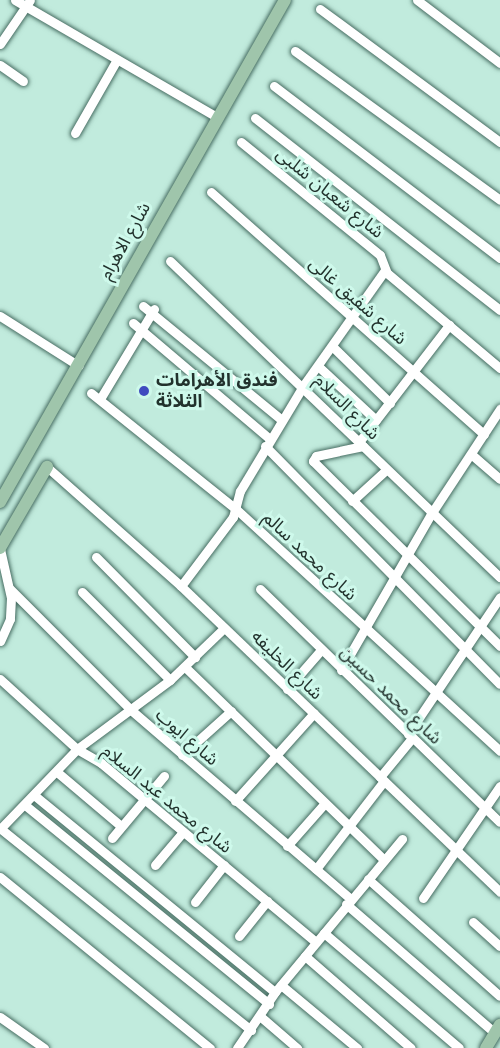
<!DOCTYPE html>
<meta charset="utf-8">
<style>
body{margin:0}
#map{position:relative;width:500px;height:1048px;overflow:hidden;background:#c1ebdd;font-family:Jost,"Noto Sans Arabic",sans-serif}
div>[style]{position:absolute}
[style*='--x']{left:calc(var(--x)*1px);top:calc(var(--y)*1px);width:calc(var(--w)*1px);rotate:calc(var(--a)*1deg)}
.roads{filter:drop-shadow(0 0 2px #476d62) drop-shadow(0 0 2px #476d62)}
.minor>*{height:9px;margin:-4.5px;padding:0 4.5px;transform-origin:4.5px;border-radius:4.5px;background:#fff}
.major>*{height:12px;margin:-6px;padding:0 6px;transform-origin:6px;border-radius:6px;background:#9fc5ab}
.dots>*{width:16px;height:16px;translate:-50% -50%;box-sizing:border-box;border:3px solid #cef9eb;border-radius:50%}
span{translate:-50% -50%;white-space:nowrap;text-align:center;line-height:1.15;-webkit-text-stroke:6px #cef9eb;paint-order:stroke}
.street-label{font-size:18px;color:#22322d}
.poi-label{font-size:18px;color:#22322d;font-weight:700}
.left{translate:0 -50%;text-align:left}
</style>
<div id="map">
<div class="roads">
<div class="minor">
<div style="--x:15;--y:0;--w:233;--a:30.1"></div>
<div style="--x:417;--y:0;--w:104;--a:37.2"></div>
<div style="--x:320;--y:9;--w:224;--a:36.5"></div>
<div style="--x:0;--y:44;--w:53;--a:-55.7"></div>
<div style="--x:295;--y:51;--w:253;--a:36"></div>
<div style="--x:0;--y:65;--w:28;--a:35"></div>
<div style="--x:274;--y:86;--w:284;--a:37.3"></div>
<div style="--x:255;--y:118;--w:311;--a:38.1"></div>
<div style="--x:75;--y:133;--w:83;--a:-60.3"></div>
<div style="--x:241;--y:142;--w:179;--a:39.1"></div>
<div style="--x:380;--y:255;--w:19;--a:69"></div>
<div style="--x:387;--y:273;--w:148;--a:40.1"></div>
<div style="--x:211;--y:192;--w:365;--a:41.6"></div>
<div style="--x:170;--y:261;--w:457;--a:43.8"></div>
<div style="--x:143;--y:306;--w:180;--a:39.4"></div>
<div style="--x:0;--y:316;--w:93;--a:32.3"></div>
<div style="--x:133;--y:323;--w:180;--a:40.3"></div>
<div style="--x:333;--y:347;--w:80;--a:44.5"></div>
<div style="--x:318;--y:366;--w:79;--a:43"></div>
<div style="--x:91;--y:393;--w:186;--a:38.7"></div>
<div style="--x:236;--y:509;--w:358;--a:42.5"></div>
<div style="--x:100;--y:399;--w:105;--a:-59"></div>
<div style="--x:359;--y:442;--w:148;--a:-52.4"></div>
<div style="--x:265;--y:446;--w:334;--a:45.4"></div>
<div style="--x:363;--y:446;--w:48;--a:168"></div>
<div style="--x:316;--y:456;--w:6;--a:121"></div>
<div style="--x:313;--y:461;--w:263;--a:44.7"></div>
<div style="--x:471;--y:454;--w:38;--a:41"></div>
<div style="--x:47;--y:467;--w:179;--a:41.6"></div>
<div style="--x:181;--y:586;--w:442;--a:43.8"></div>
<div style="--x:352;--y:501;--w:46;--a:-42.4"></div>
<div style="--x:0;--y:549;--w:50;--a:77.3"></div>
<div style="--x:11;--y:598;--w:21;--a:93"></div>
<div style="--x:10;--y:619;--w:24;--a:114"></div>
<div style="--x:96;--y:557;--w:141;--a:45.3"></div>
<div style="--x:181;--y:586;--w:86;--a:-53"></div>
<div style="--x:233;--y:517;--w:27;--a:-75"></div>
<div style="--x:240;--y:491;--w:122;--a:-59"></div>
<div style="--x:303;--y:386;--w:142;--a:-54.7"></div>
<div style="--x:10;--y:589;--w:171;--a:45"></div>
<div style="--x:131;--y:710;--w:290;--a:40.7"></div>
<div style="--x:260;--y:589;--w:334;--a:44.2"></div>
<div style="--x:82;--y:592;--w:124;--a:45"></div>
<div style="--x:185;--y:667;--w:277;--a:44.1"></div>
<div style="--x:341;--y:670;--w:180;--a:-60"></div>
<div style="--x:431;--y:514;--w:126;--a:-56.7"></div>
<div style="--x:0;--y:679;--w:104;--a:42.3"></div>
<div style="--x:77;--y:749;--w:28;--a:30"></div>
<div style="--x:101;--y:763;--w:280;--a:39.8"></div>
<div style="--x:287;--y:689;--w:52;--a:-48.9"></div>
<div style="--x:408;--y:734;--w:165;--a:-56.1"></div>
<div style="--x:182;--y:755;--w:66;--a:-41.9"></div>
<div style="--x:57;--y:772;--w:84;--a:40.2"></div>
<div style="--x:380;--y:777;--w:50;--a:-50.6"></div>
<div style="--x:34;--y:795;--w:311;--a:39.3"></div>
<div style="--x:235;--y:801;--w:118;--a:-48.1"></div>
<div style="--x:25;--y:805;--w:315;--a:39.2"></div>
<div style="--x:0;--y:829;--w:111;--a:-46.1"></div>
<div style="--x:77;--y:749;--w:116;--a:-36.6"></div>
<div style="--x:170;--y:680;--w:75;--a:-43.9"></div>
<div style="--x:1;--y:829;--w:321;--a:38.8"></div>
<div style="--x:112;--y:838;--w:81;--a:-50"></div>
<div style="--x:287;--y:846;--w:57;--a:-48.5"></div>
<div style="--x:155;--y:865;--w:43;--a:-49.7"></div>
<div style="--x:316;--y:869;--w:111;--a:-52.3"></div>
<div style="--x:0;--y:877;--w:271;--a:39.2"></div>
<div style="--x:368;--y:879;--w:176;--a:41.6"></div>
<div style="--x:423;--y:898;--w:136;--a:-55.5"></div>
<div style="--x:195;--y:902;--w:47;--a:-51.9"></div>
<div style="--x:346;--y:904;--w:197;--a:40.9"></div>
<div style="--x:473;--y:922;--w:36;--a:42"></div>
<div style="--x:324;--y:933;--w:177;--a:40.4"></div>
<div style="--x:239;--y:936;--w:45;--a:-51.3"></div>
<div style="--x:305;--y:956;--w:140;--a:41"></div>
<div style="--x:281;--y:985;--w:99;--a:39.7"></div>
<div style="--x:0;--y:1017;--w:54;--a:35.2"></div>
<div style="--x:261;--y:1017;--w:48;--a:40.7"></div>
<div style="--x:237;--y:1048;--w:68;--a:-55.8"></div>
<div style="--x:275;--y:992;--w:199;--a:-50.3"></div>
</div>
<div class="major">
<div style="--x:0;--y:502;--w:577;--a:-60.42"></div>
<div style="--x:0;--y:548;--w:94;--a:-59.9"></div>
<div style="--x:486;--y:1048;--w:27;--a:-59"></div>
</div>
</div>
<div class="dots">
<div style="left:144px;top:391px;background:#404bbf"></div>
</div>
<div class="street-label">
<span style="left:330px;top:193px;rotate:39deg">شارع شعبان شلبى</span>
<span style="left:125px;top:241px;rotate:-61deg">شارع الاهرام</span>
<span style="left:358px;top:301px;rotate:41deg">شارع شفيق غالى</span>
<span style="left:347px;top:407px;rotate:45deg">شارع السلام</span>
<span style="left:310px;top:556px;rotate:43deg">شارع محمد سالم</span>
<span style="left:287px;top:665px;rotate:44deg">شارع الخليفه</span>
<span style="left:391px;top:695px;rotate:44deg">شارع محمد حسين</span>
<span style="left:187px;top:737px;rotate:41deg">شارع ايوب</span>
<span style="left:167px;top:799px;rotate:39deg">شارع محمد عبد السلام</span>
</div>
<div class="poi-label">
<span class="left" style="left:156px;top:391px">فندق الأهرامات<br>الثلاثة</span>
</div>
</div>
